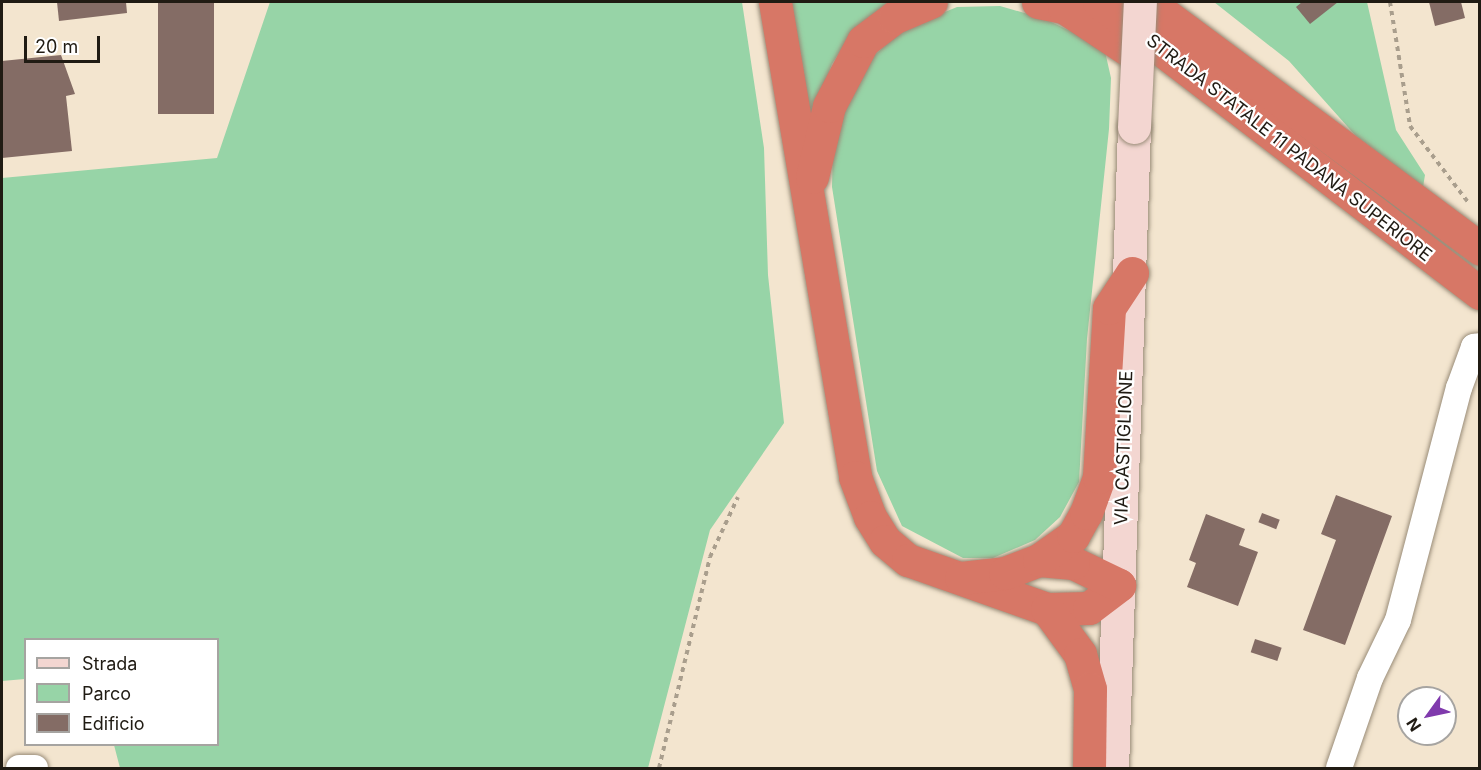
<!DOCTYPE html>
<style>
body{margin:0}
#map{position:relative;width:1481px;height:770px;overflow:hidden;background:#f3e5cf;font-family:Inter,sans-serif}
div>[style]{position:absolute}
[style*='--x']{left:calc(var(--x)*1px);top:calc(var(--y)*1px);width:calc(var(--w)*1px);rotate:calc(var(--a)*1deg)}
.green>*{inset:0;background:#97d4a7}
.building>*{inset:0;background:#846c65;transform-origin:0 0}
.path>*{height:4px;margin-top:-2px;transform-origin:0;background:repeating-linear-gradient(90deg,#a99e8d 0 4.5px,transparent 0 9px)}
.roads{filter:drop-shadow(0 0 2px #998c78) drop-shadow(0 0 2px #998c78)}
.street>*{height:26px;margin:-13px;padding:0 13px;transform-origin:13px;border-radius:13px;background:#fff}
.secondary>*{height:33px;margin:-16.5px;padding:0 16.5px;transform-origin:16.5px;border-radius:16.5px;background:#f3d6d1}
.highway>*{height:33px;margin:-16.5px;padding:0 16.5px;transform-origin:16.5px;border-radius:16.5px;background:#d77766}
.bridges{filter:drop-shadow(0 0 2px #998c78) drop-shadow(0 0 2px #998c78)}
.secondary-bridge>*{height:33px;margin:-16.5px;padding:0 16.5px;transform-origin:16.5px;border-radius:16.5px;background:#f3d6d1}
span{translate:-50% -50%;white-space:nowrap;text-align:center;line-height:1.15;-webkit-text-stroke:4.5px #fff;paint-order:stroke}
.street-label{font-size:18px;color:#201b13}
.frame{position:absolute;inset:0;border:3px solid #201b13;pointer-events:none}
.legend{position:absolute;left:24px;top:638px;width:195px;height:108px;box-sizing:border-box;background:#fff;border:2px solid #a6a4a1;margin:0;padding:8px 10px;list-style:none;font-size:18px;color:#201b13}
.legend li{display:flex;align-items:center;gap:12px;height:30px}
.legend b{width:30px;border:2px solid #a6a4a1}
.north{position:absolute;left:1397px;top:686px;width:60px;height:60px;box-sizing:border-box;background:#fff;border:2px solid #a6a4a1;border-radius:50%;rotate:237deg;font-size:16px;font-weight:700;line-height:24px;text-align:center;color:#201b13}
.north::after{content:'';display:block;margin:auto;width:21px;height:27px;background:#803aad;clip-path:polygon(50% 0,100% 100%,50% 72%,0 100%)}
.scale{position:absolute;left:24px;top:36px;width:76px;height:27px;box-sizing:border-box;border:3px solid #201b13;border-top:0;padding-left:8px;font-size:18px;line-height:21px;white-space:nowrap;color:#201b13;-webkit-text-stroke:4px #fff;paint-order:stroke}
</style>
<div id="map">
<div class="green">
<div style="clip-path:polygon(270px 2px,742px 2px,764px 148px,768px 275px,784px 423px,710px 530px,648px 768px,120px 768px,114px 745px,218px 744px,218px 640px,26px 640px,25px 679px,2px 681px,2px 178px,217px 158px)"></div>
<div style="clip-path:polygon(786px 2px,888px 2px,853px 31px,832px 64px,813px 114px,803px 116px)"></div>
<div style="clip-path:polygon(1214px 2px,1367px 2px,1396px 130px,1425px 175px,1423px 187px,1355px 135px,1289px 61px)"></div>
<div style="clip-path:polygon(1000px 6px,1045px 19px,1104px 47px,1111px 78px,1109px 129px,1087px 339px,1079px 482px,1060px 517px,1035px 540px,993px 558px,963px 558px,902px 526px,877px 471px,832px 187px,833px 142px,842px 103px,870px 59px,904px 29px,957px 7px)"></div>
</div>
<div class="building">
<div style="clip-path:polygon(57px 2px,126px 2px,127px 13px,59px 21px)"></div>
<div style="left:158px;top:2px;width:56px;height:112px"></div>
<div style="clip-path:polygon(1302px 2px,1338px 2px,1310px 24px,1296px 7px)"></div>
<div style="clip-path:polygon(1429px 2px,1461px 2px,1465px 18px,1435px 26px)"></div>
<div style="clip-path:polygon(61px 55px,75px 94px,66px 96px,72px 151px,2px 158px,2px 61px)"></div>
<div style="clip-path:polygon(1336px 495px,1392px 516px,1345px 645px,1303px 630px,1336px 540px,1321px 534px)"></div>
<div style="left:1262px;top:513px;width:19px;height:10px;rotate:21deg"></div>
<div style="clip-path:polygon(1206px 514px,1245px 529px,1239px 545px,1258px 552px,1238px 606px,1187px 587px,1196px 563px,1189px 560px)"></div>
<div style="left:1255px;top:639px;width:28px;height:14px;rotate:18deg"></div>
</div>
<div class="path">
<div style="--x:1390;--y:2;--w:126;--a:80.8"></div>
<div style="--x:1410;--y:126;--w:96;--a:52.7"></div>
<div style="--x:659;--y:768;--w:217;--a:-76.4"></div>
<div style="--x:710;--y:557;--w:66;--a:-65"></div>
</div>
<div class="roads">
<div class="street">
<div style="--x:19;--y:768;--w:16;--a:0"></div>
<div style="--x:1339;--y:768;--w:95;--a:-71"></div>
<div style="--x:1370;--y:678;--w:64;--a:-64.2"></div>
<div style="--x:1398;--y:620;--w:240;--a:-75.3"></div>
<div style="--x:1459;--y:388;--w:44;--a:-69.9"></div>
<div style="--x:1474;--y:347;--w:6;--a:-9"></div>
</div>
<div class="secondary">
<div style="--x:1112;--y:768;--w:641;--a:-88.03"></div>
</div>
<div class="highway">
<div style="--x:775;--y:2;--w:482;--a:80.4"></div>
<div style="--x:855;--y:477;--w:43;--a:69.4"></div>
<div style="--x:870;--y:517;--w:28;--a:58"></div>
<div style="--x:885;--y:541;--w:30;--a:40"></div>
<div style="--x:908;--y:560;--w:147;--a:19.4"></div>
<div style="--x:1047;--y:609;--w:42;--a:-1.4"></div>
<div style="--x:1089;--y:608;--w:38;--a:-37"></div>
<div style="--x:1119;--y:585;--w:51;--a:-154.4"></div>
<div style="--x:1073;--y:563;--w:34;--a:-175"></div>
<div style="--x:1038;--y:2;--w:26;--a:11"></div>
<div style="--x:1064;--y:7;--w:83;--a:33.7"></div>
<div style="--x:1099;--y:2;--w:479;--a:37.4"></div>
<div style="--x:1148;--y:2;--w:414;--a:36.6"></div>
<div style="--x:812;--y:177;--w:73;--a:-76.5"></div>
<div style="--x:829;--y:106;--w:73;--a:-62.4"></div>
<div style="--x:863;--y:41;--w:40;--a:-37"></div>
<div style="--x:895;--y:17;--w:39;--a:-23"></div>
<div style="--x:961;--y:578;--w:44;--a:-6.5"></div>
<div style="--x:1005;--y:573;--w:36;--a:-21"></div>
<div style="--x:1039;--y:560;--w:42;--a:-35.2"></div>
<div style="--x:1073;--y:536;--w:26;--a:-61"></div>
<div style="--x:1086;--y:513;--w:38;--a:-70"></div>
<div style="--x:1099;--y:477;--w:169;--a:-86.6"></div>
<div style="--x:1109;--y:308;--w:42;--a:-56.7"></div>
<div style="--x:1047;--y:609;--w:56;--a:53.7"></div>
<div style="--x:1080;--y:654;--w:36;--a:74"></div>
<div style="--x:1090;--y:689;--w:79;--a:90.7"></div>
</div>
</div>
<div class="bridges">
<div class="secondary-bridge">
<div style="--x:1134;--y:127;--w:125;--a:-87.3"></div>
</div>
</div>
<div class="street-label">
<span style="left:1289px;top:148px;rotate:38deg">STRADA STATALE 11 PADANA SUPERIORE</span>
<span style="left:1124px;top:448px;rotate:-88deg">VIA CASTIGLIONE</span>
</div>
<div class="frame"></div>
<ul class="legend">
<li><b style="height:8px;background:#f3d6d1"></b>Strada</li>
<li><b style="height:16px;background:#97d4a7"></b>Parco</li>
<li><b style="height:16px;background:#846c65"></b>Edificio</li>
</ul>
<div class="north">N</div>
<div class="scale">20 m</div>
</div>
